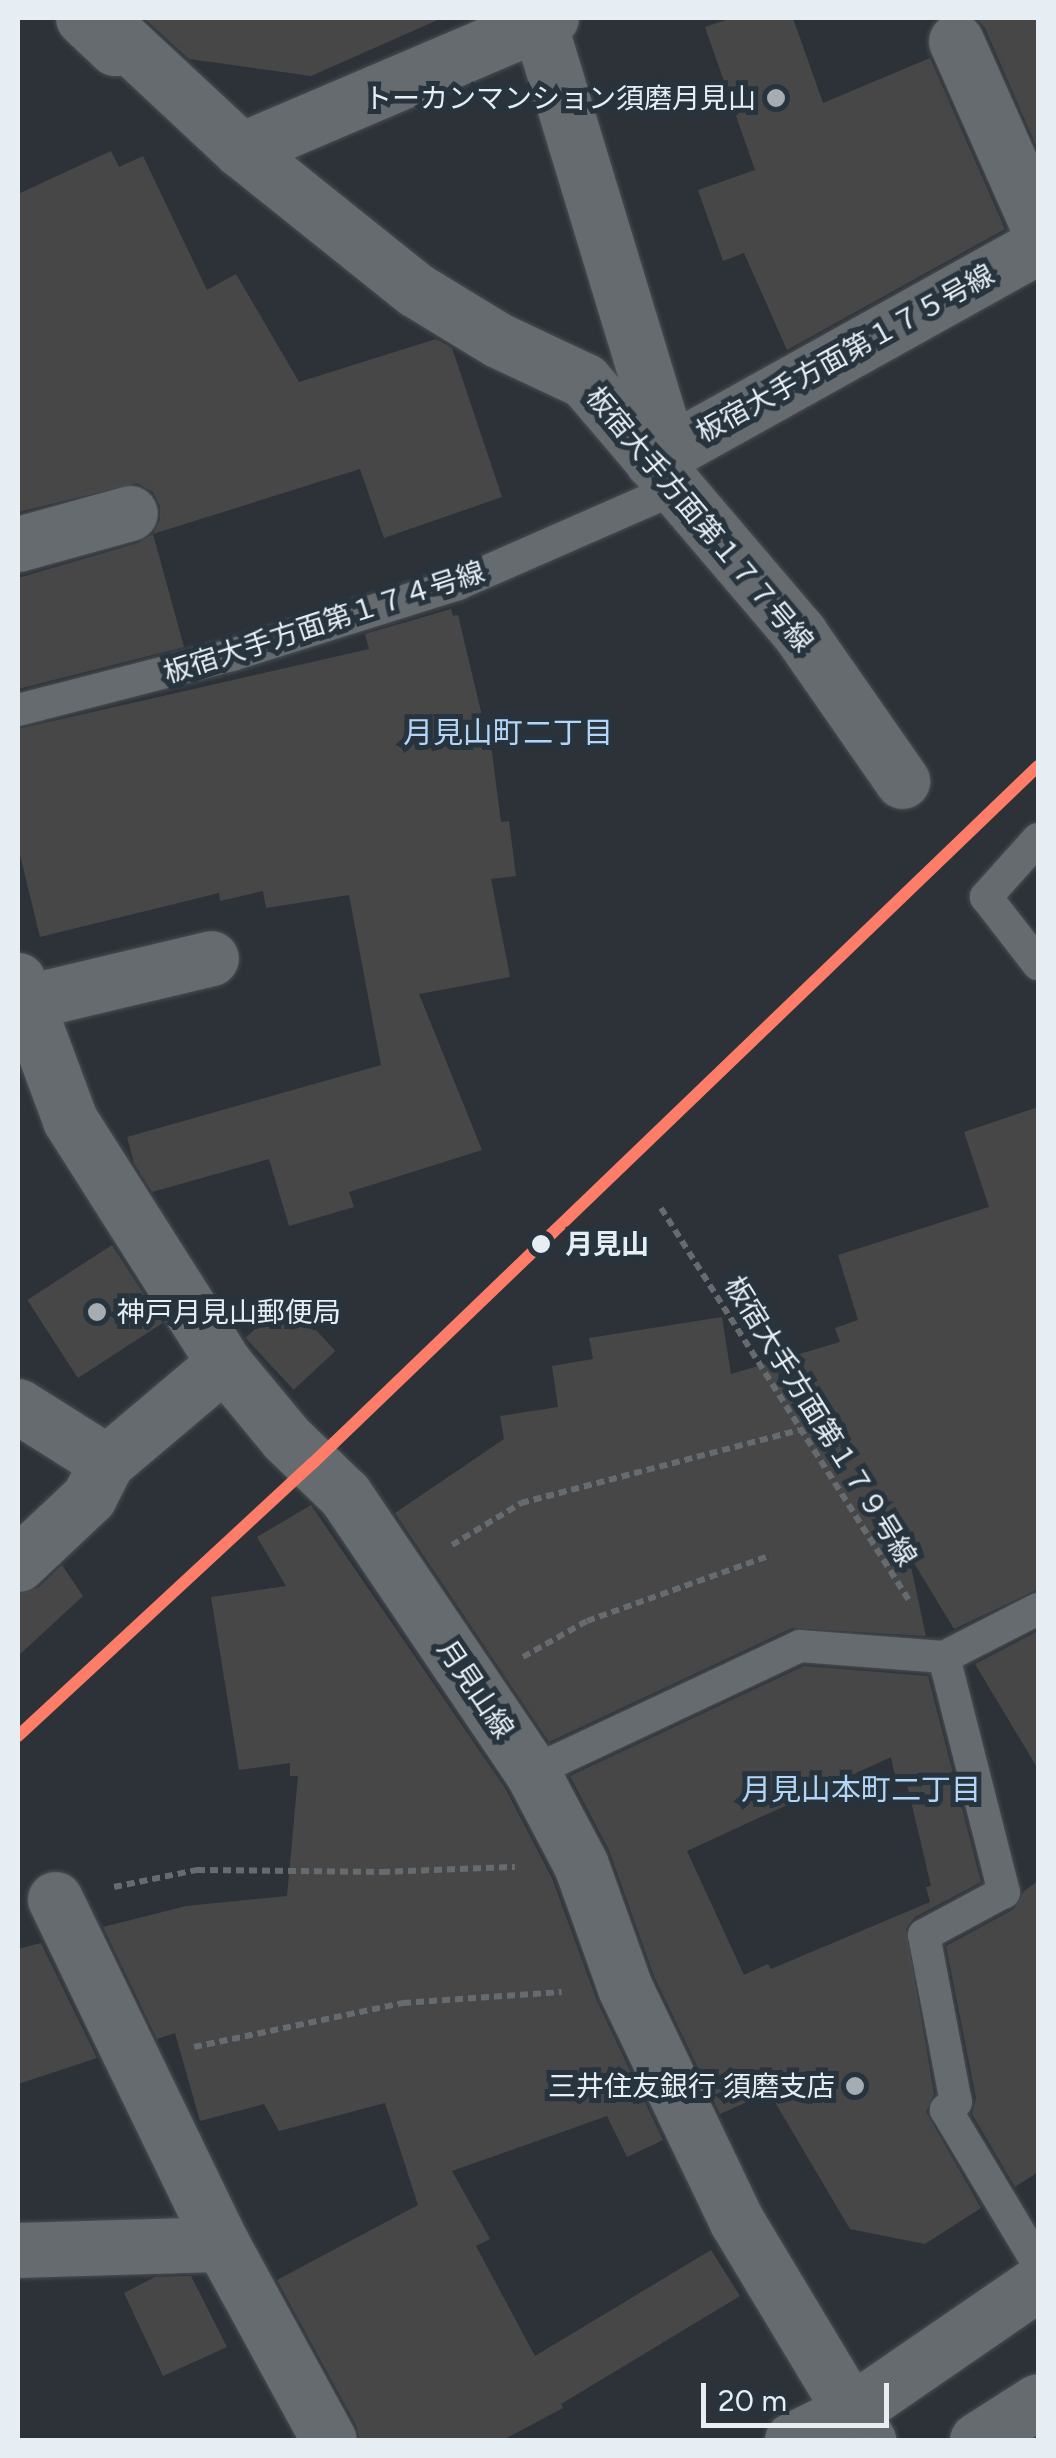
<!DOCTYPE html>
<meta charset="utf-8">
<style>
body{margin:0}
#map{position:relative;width:1056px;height:2458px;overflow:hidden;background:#2c3238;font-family:Figtree,"Noto Sans JP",sans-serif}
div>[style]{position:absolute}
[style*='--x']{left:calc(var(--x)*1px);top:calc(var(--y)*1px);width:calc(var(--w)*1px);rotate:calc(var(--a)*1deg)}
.building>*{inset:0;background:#484748;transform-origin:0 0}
.path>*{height:6px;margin-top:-3px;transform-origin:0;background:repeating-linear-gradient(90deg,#666b6f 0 8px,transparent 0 13px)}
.roads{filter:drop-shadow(0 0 2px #484d52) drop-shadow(0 0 2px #484d52)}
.lane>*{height:32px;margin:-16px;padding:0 16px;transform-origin:16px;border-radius:16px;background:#666b6f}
.street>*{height:55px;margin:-27.5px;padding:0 27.5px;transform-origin:27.5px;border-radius:27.5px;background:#666b6f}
.secondary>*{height:55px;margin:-27.5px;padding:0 27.5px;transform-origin:27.5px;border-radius:27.5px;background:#666b6f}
.rail-1>*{height:12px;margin:-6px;padding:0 6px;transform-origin:6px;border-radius:6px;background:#fe7d68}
.dots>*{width:28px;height:28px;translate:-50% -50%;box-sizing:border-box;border:5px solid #27333d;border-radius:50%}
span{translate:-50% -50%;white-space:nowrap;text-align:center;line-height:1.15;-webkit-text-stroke:10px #27333d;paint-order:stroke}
.poi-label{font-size:28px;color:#e6eef4}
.right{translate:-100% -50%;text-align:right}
.left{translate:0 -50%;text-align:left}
.street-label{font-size:28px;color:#e6eef4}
.stop-label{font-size:28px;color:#e6eef4;font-weight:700}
.neighbourhood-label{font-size:30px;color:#b3d5f7}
.frame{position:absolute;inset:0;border:20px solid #e6eef4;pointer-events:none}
.scale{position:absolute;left:701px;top:2383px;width:188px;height:45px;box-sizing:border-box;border:5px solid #e6eef4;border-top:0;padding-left:12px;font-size:30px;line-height:35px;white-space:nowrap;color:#e6eef4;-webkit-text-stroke:8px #27333d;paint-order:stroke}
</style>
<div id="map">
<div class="building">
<div style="clip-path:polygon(144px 18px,442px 18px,311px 76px,189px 59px)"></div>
<div style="clip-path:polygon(732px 18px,793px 18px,823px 103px,930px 58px,1005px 229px,787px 350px,744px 253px,723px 261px,698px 190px,755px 170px,705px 27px)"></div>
<div style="clip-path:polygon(976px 18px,1038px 18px,1038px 150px,985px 28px)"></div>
<div style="clip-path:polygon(111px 151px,119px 167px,143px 156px,207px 290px,236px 274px,299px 382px,436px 339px,452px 348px,502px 497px,384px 538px,360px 469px,153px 534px,184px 647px,18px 689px,18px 578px,138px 543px,153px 534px,160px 520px,160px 506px,153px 492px,137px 483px,18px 512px,18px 194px)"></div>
<div style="clip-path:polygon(451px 609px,453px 616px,458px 615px,487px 737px,490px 737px,501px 822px,509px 821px,516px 876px,491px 879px,510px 977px,419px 994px,482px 1150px,349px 1192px,354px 1207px,289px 1226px,269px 1159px,152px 1192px,134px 1163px,127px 1137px,381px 1065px,349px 895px,266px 908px,263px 891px,220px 901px,219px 893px,40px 937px,18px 847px,18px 729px,369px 649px,365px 634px)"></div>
<div style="clip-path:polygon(1038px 1107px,1038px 1589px,954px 1629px,908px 1553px,926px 1636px,792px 1628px,549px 1742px,395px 1513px,504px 1439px,500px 1416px,558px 1407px,552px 1366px,593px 1359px,589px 1338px,722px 1317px,731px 1374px,840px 1342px,835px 1328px,858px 1320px,838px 1255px,989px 1207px,964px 1132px)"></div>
<div style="left:112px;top:1245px;width:93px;height:101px;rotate:57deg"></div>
<div style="left:287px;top:1299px;width:71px;height:57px;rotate:47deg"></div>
<div style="clip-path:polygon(311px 1505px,505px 1788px,552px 1878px,597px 2001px,663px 2140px,627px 2157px,607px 2116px,452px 2171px,490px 2239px,476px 2246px,535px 2356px,711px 2250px,740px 2296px,561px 2404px,563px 2408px,503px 2440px,360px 2440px,356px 2425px,277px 2280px,418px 2205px,385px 2103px,279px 2131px,264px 2104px,200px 2121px,175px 2033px,157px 2039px,103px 1927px,186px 1906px,287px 1896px,298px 1776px,290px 1776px,290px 1763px,239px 1770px,211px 1597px,286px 1586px,257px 1537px)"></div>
<div style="clip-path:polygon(62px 1565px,83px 1596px,18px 1656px,18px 1594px,39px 1587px)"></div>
<div style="clip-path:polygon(1038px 1631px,1038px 1769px,975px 1664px)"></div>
<div style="clip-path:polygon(evenodd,804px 1666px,928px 1676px,981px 1882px,915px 1917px,906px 1928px,934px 2094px,926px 2112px,981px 2208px,925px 2244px,850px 2229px,769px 2092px,720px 2114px,654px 1976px,609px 1850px,570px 1776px,804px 1666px,891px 1757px,897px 1786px,907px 1784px,931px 1886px,926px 1887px,930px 1902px,771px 1969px,768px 1964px,744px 1975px,687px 1851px,891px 1757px)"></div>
<div style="clip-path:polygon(1038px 1881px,1038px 2172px,1015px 2187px,972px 2114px,976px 2098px,946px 1946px,1014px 1909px,1024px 1891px)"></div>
<div style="clip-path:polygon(41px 1943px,97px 2058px,18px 2084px,18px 1949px)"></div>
<div style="clip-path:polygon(191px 2276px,227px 2347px,163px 2376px,124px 2293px,155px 2277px)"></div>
</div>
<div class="path">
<div style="--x:661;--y:1208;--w:468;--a:57.7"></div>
<div style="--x:452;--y:1545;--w:81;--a:-31.3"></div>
<div style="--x:521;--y:1503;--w:288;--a:-14.7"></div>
<div style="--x:523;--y:1657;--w:73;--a:-29.4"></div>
<div style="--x:587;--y:1621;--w:195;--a:-19.7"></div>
<div style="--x:114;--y:1887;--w:85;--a:-11.6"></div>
<div style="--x:197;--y:1870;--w:185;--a:0.6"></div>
<div style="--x:382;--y:1872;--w:133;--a:-2.2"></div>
<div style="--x:194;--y:2047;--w:214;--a:-11.9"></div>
<div style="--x:403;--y:2003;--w:159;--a:-4"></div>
</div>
<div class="roads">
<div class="lane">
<div style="--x:18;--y:710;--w:221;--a:-14.4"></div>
<div style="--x:232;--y:655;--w:237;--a:-17.4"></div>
<div style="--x:458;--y:584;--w:239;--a:-23.7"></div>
<div style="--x:1038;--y:839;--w:78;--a:131.9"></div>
<div style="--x:986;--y:897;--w:85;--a:52.2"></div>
<div style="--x:944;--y:1657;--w:243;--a:75.7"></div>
<div style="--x:1004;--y:1892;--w:91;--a:151.7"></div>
<div style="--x:924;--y:1935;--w:170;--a:79.2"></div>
<div style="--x:956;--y:2102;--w:13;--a:141"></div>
<div style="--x:946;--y:2110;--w:179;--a:59.1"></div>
<div style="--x:532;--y:1772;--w:296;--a:-25.2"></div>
<div style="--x:800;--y:1646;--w:144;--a:4.4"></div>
<div style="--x:944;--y:1657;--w:106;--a:-27.1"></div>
</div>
<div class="street">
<div style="--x:83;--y:18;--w:44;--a:43.2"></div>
<div style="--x:115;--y:48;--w:11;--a:-38"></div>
<div style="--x:124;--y:41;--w:160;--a:43"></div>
<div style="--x:241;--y:150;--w:224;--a:38.7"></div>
<div style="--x:416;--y:290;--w:96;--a:31.4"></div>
<div style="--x:498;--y:340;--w:96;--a:25.2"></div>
<div style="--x:585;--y:381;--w:332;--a:49.6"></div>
<div style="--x:800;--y:634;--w:179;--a:55.2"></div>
<div style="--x:539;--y:23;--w:447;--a:73.1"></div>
<div style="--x:956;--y:41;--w:202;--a:66.1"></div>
<div style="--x:241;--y:150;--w:337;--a:-23.1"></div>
<div style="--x:652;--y:461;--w:442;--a:-29.1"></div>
<div style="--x:18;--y:544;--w:116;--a:-15.5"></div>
<div style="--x:18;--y:980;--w:149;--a:69.6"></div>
<div style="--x:70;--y:1120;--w:288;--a:57.6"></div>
<div style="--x:224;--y:1363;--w:97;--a:50.4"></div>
<div style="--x:286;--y:1438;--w:82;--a:44"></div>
<div style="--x:345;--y:1495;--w:334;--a:56"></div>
<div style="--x:532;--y:1772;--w:105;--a:62.2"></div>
<div style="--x:581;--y:1865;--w:131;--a:70.3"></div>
<div style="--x:625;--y:1988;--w:257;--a:64.4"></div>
<div style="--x:736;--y:2220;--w:257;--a:59"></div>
<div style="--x:27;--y:1002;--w:189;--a:-13.4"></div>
<div style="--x:18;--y:1406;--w:105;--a:32.2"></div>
<div style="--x:107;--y:1462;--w:153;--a:-40.2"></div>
<div style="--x:18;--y:1564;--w:98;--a:-43.3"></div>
<div style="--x:89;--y:1497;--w:39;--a:-63"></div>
<div style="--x:55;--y:1899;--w:383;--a:64.2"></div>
<div style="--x:222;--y:2244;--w:223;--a:61.4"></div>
<div style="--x:18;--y:2250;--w:204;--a:-1.7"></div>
</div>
<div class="secondary">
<div style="--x:792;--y:2440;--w:68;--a:-26.2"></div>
<div style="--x:853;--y:2410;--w:224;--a:-34.5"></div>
<div style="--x:977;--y:2440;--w:72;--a:-32.6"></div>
</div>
</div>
<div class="rail-1">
<div style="--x:18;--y:1736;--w:401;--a:-42.8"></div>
<div style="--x:312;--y:1464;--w:1007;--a:-43.87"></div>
</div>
<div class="dots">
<div style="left:776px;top:98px;background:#a5acb2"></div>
<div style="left:541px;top:1244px;background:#e6eef4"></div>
<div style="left:97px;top:1312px;background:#a5acb2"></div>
<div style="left:855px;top:2086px;background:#a5acb2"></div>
</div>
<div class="poi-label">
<span class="right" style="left:756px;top:98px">トーカンマンション須磨月見山</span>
<span class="left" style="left:117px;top:1312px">神戸月見山郵便局</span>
<span class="right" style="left:835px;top:2086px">三井住友銀行 須磨支店</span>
</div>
<div class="street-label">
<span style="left:845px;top:353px;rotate:-29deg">板宿大手方面第１７５号線</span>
<span style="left:700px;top:519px;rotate:50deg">板宿大手方面第１７７号線</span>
<span style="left:324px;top:622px;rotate:-18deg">板宿大手方面第１７４号線</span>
<span style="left:821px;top:1421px;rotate:58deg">板宿大手方面第１７９号線</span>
<span style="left:476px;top:1689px;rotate:56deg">月見山線</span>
</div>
<div class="stop-label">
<span class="left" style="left:565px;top:1244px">月見山</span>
</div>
<div class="neighbourhood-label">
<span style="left:508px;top:733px">月見山町二丁目</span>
<span style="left:861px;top:1790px">月見山本町二丁目</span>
</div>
<div class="frame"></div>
<div class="scale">20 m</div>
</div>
